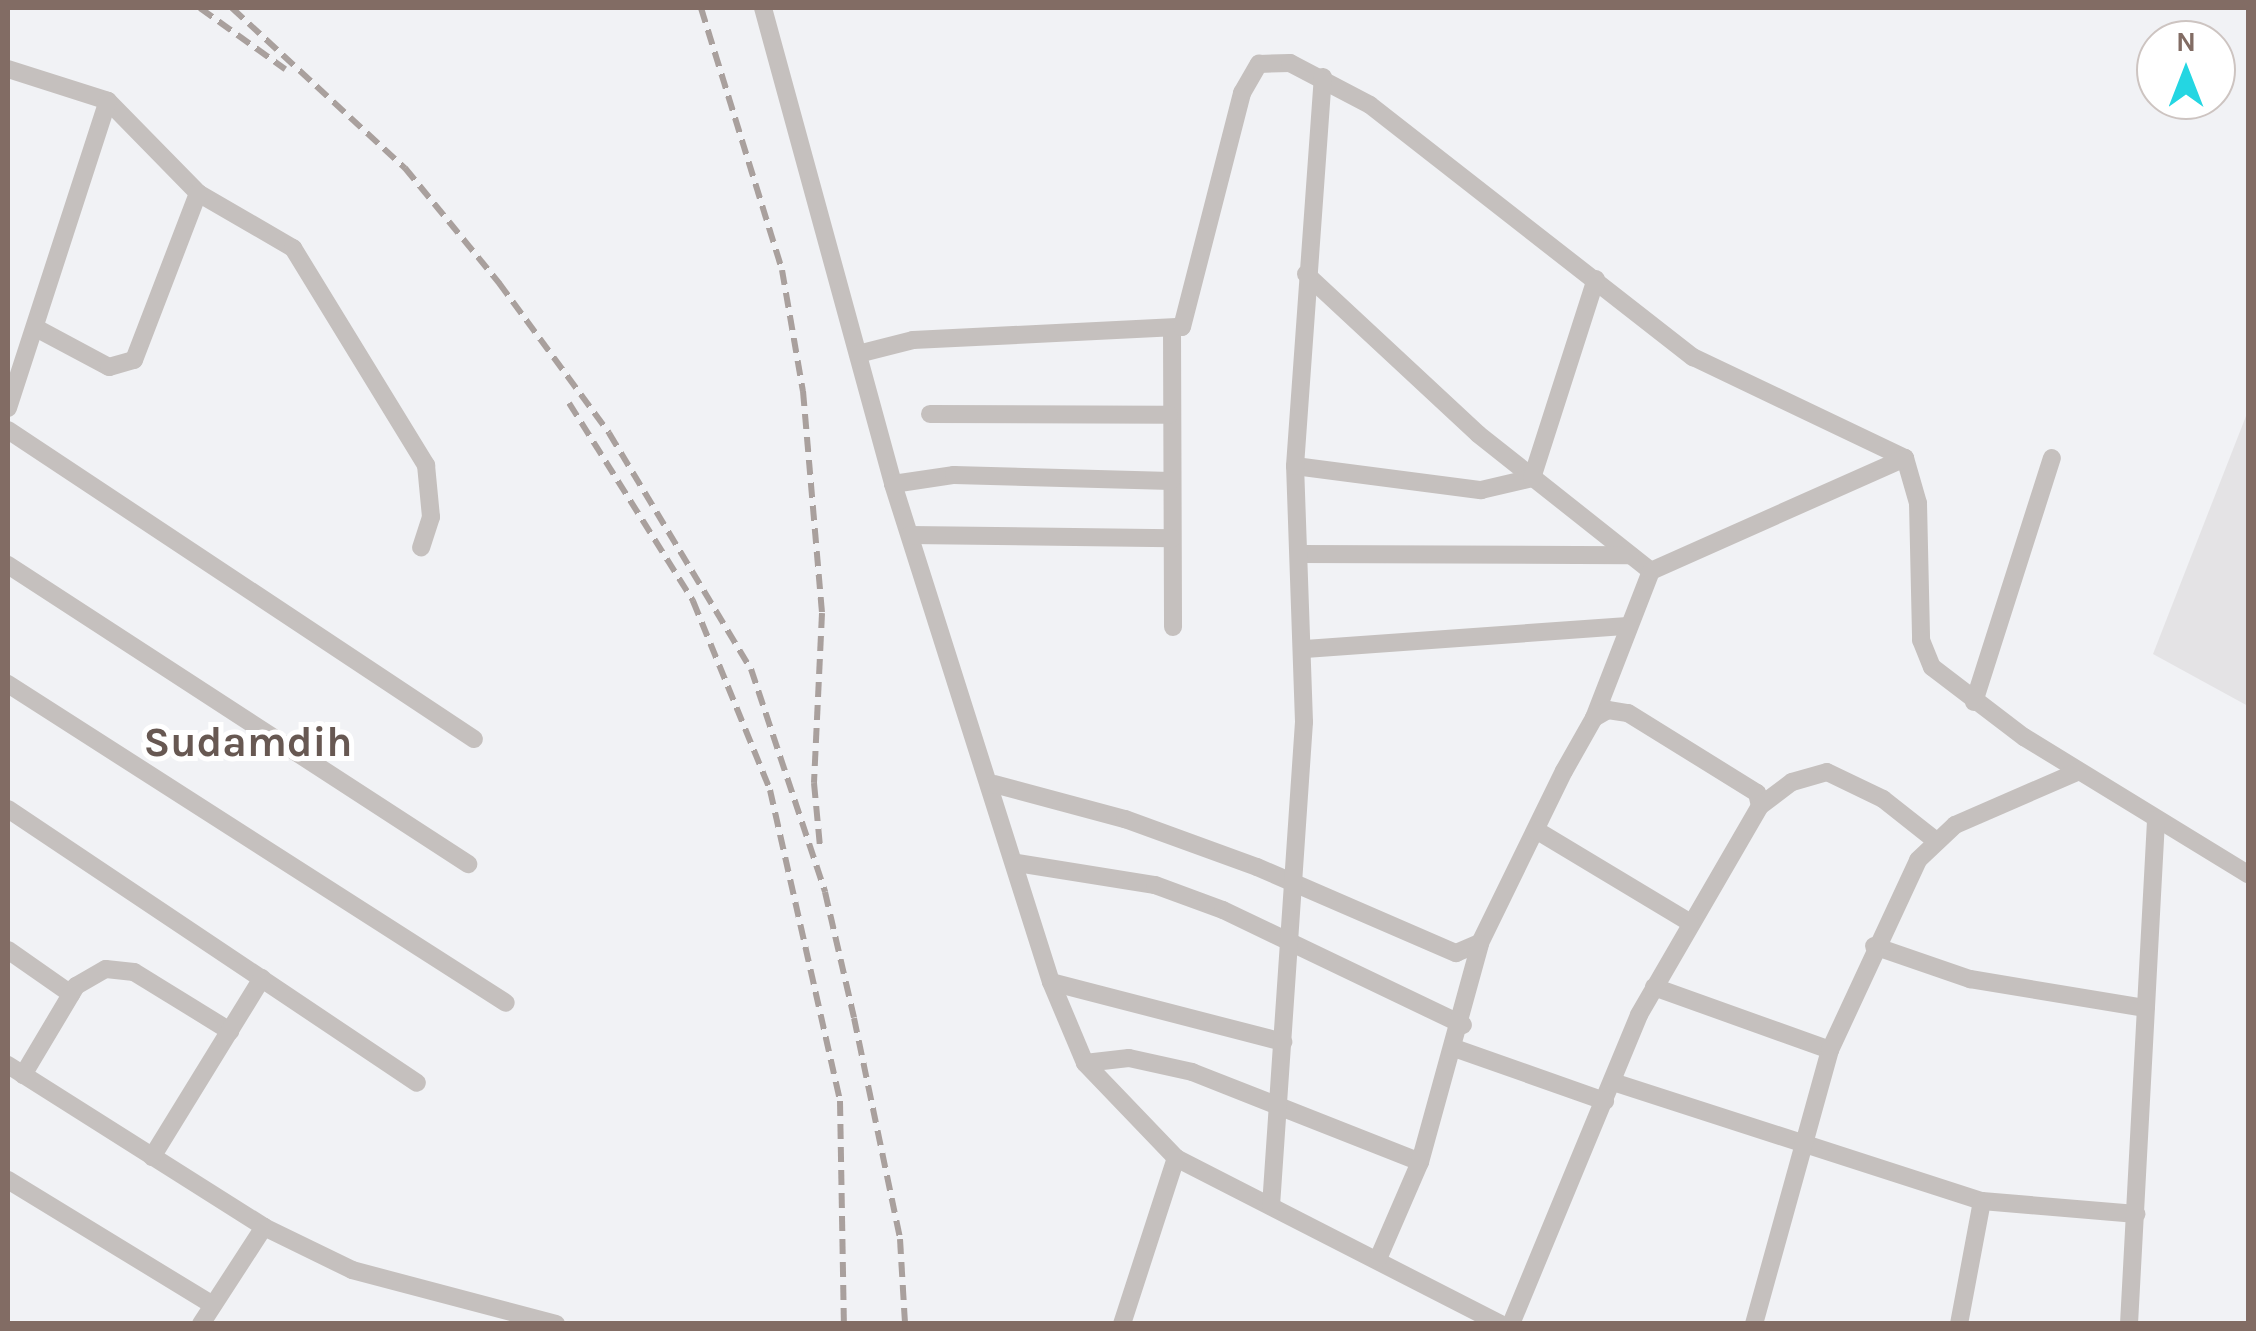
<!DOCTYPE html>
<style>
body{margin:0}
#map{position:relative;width:2256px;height:1331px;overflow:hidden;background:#f1f2f5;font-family:Karla,sans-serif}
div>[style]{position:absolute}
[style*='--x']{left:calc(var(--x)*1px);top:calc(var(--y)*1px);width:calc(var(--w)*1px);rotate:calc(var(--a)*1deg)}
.built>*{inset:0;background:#e4e3e5}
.street>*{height:18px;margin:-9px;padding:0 9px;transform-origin:9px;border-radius:9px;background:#c5c0be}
.rail>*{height:6px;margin-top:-3px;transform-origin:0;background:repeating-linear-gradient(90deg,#a9a09d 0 15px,transparent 0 23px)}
span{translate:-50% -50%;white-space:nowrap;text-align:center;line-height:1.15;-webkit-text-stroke:10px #fff;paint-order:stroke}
.district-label{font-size:42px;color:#675852;font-weight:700}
.frame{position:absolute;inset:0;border:10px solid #826c64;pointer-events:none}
.north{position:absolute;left:2136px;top:20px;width:100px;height:100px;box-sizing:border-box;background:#fff;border:2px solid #cdc4c1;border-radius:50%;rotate:0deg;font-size:28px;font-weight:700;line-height:40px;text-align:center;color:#826c64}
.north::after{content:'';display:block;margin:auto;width:35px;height:45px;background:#24d6e2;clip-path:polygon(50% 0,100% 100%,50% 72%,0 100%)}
</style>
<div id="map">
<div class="built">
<div style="clip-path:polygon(2248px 411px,2248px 706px,2153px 654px)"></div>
</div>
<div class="street">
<div style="--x:763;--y:8;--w:493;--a:74.7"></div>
<div style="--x:893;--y:484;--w:522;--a:72.4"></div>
<div style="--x:1051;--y:982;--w:88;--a:67.2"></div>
<div style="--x:1085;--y:1063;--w:132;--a:46.2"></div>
<div style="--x:1176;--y:1158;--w:364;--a:27.1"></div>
<div style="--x:8;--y:69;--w:105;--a:17.7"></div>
<div style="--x:108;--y:101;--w:129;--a:45.6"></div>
<div style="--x:198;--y:193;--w:110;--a:30.1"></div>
<div style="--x:293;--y:248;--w:255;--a:58.5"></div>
<div style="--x:426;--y:465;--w:52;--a:84.5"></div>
<div style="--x:431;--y:517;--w:32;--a:108"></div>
<div style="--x:1306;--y:274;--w:235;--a:42.9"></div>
<div style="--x:1478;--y:434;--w:221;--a:38.4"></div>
<div style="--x:36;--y:328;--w:83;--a:28.1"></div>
<div style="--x:109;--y:367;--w:26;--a:-16"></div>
<div style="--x:134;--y:360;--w:179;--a:-69"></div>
<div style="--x:1172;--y:331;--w:296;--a:89.8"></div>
<div style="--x:858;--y:354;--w:57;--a:-14.3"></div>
<div style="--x:913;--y:340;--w:269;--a:-2.8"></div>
<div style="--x:1182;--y:327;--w:242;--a:-75.6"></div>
<div style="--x:1242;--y:93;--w:34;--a:-60"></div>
<div style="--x:1259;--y:64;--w:31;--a:-2"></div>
<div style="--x:1290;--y:63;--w:90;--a:27.7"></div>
<div style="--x:1370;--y:105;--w:410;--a:38"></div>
<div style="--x:1693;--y:357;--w:235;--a:25.5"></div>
<div style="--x:1905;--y:458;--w:47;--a:73.9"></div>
<div style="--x:1918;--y:503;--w:137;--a:88.7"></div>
<div style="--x:1921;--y:640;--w:29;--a:68"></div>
<div style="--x:1932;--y:667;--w:116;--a:37.3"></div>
<div style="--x:2024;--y:737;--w:263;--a:31.5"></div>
<div style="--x:8;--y:408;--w:323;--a:-72"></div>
<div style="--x:930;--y:414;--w:239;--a:0.2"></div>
<div style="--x:8;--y:430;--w:559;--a:33.55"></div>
<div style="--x:1295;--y:466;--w:188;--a:7.4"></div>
<div style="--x:1481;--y:490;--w:52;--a:-13.2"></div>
<div style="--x:1532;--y:478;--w:209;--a:-72.2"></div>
<div style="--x:893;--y:484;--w:62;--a:-8.4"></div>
<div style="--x:954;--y:475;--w:217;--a:1.6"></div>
<div style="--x:910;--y:535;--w:262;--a:0.7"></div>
<div style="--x:1300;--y:554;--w:330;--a:0.2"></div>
<div style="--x:8;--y:565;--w:549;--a:33.02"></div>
<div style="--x:1305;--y:649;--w:320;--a:-4.1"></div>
<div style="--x:8;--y:684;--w:591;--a:32.64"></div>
<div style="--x:1974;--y:702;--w:256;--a:-72.3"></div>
<div style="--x:1594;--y:718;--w:158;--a:-68.8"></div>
<div style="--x:1651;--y:571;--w:278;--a:-24"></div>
<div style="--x:994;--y:784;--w:136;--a:15"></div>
<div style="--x:1125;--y:819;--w:140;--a:20"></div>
<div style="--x:1257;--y:867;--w:217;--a:23.4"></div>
<div style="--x:1456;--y:953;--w:26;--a:-23"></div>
<div style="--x:1480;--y:943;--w:191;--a:-64"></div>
<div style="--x:1564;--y:771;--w:61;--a:-60.5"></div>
<div style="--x:1594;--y:718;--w:16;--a:-30"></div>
<div style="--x:1608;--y:710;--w:20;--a:9"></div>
<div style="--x:1628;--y:713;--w:152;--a:31.8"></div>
<div style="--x:1757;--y:793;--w:13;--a:77"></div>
<div style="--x:1760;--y:806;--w:241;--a:120.1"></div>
<div style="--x:1639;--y:1015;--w:334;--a:112.5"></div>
<div style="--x:1760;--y:806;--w:40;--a:-37"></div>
<div style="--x:1792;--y:782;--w:36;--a:-16"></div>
<div style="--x:1827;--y:772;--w:62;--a:25.7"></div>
<div style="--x:1883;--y:799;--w:66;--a:38.3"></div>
<div style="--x:8;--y:809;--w:492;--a:33.8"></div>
<div style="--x:1536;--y:830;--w:179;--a:31"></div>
<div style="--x:1017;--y:863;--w:140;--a:9.1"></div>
<div style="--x:1155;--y:885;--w:72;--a:20.2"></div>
<div style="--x:1223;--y:910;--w:266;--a:25.6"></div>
<div style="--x:1874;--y:946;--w:102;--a:19"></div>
<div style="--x:1970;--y:979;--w:178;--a:9.4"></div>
<div style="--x:8;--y:950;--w:77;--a:34.9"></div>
<div style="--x:1051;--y:982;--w:240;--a:14.5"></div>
<div style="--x:1654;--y:987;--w:187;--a:19.7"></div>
<div style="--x:1457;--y:1049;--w:157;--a:19.4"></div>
<div style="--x:1085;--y:1063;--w:44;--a:-6.5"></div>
<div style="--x:1129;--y:1058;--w:65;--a:12.5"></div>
<div style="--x:1192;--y:1072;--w:245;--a:21.5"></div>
<div style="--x:8;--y:1065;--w:303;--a:32.3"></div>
<div style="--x:264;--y:1227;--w:98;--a:26"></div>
<div style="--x:352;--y:1270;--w:211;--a:14.8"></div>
<div style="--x:23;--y:1075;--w:104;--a:-59.2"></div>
<div style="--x:76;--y:986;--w:34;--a:-30"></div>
<div style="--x:106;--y:969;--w:28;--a:6"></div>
<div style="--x:134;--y:972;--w:113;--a:31.6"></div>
<div style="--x:1613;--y:1082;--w:388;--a:17.9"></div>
<div style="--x:1982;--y:1201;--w:155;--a:4.8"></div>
<div style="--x:152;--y:1157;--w:210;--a:-58.4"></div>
<div style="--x:8;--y:1180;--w:240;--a:31.4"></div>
<div style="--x:1271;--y:1206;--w:485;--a:-86.1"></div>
<div style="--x:1304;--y:722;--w:256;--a:-92"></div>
<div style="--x:1295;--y:466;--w:390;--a:-85.9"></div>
<div style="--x:1378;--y:1259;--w:106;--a:-66.6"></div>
<div style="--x:1420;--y:1162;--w:226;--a:-74.6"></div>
<div style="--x:201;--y:1324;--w:116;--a:-57"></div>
<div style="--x:1122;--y:1324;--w:175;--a:-72"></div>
<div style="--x:1754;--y:1324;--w:284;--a:-74.5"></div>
<div style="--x:1830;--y:1050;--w:209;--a:-65.1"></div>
<div style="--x:1918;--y:860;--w:51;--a:-43.4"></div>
<div style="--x:1955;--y:825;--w:133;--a:-23.5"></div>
<div style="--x:1959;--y:1324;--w:125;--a:-79.4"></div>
<div style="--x:2129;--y:1324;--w:505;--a:-86.93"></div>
</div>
<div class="rail">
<div style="--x:200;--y:8;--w:105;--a:35.7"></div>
<div style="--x:232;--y:8;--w:236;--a:42.8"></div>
<div style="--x:405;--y:168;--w:149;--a:50.7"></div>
<div style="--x:499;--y:283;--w:186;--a:53.7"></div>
<div style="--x:609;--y:433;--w:275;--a:59"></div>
<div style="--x:751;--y:669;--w:235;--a:71.6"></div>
<div style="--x:825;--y:892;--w:129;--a:77"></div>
<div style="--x:854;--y:1018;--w:226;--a:78.2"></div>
<div style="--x:900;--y:1239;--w:85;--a:86.6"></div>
<div style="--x:701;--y:8;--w:274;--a:72.8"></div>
<div style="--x:782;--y:270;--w:123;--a:80.2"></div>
<div style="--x:803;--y:391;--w:223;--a:85.1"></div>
<div style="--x:822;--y:613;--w:170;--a:92.7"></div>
<div style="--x:814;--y:783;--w:64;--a:84.6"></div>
<div style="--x:569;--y:403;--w:234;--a:57.9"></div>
<div style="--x:693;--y:601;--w:204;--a:67.8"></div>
<div style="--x:770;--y:790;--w:319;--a:77.3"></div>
<div style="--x:840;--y:1101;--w:223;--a:89"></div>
</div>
<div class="district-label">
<span style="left:248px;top:742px">Sudamdih</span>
</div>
<div class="frame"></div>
<div class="north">N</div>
</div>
